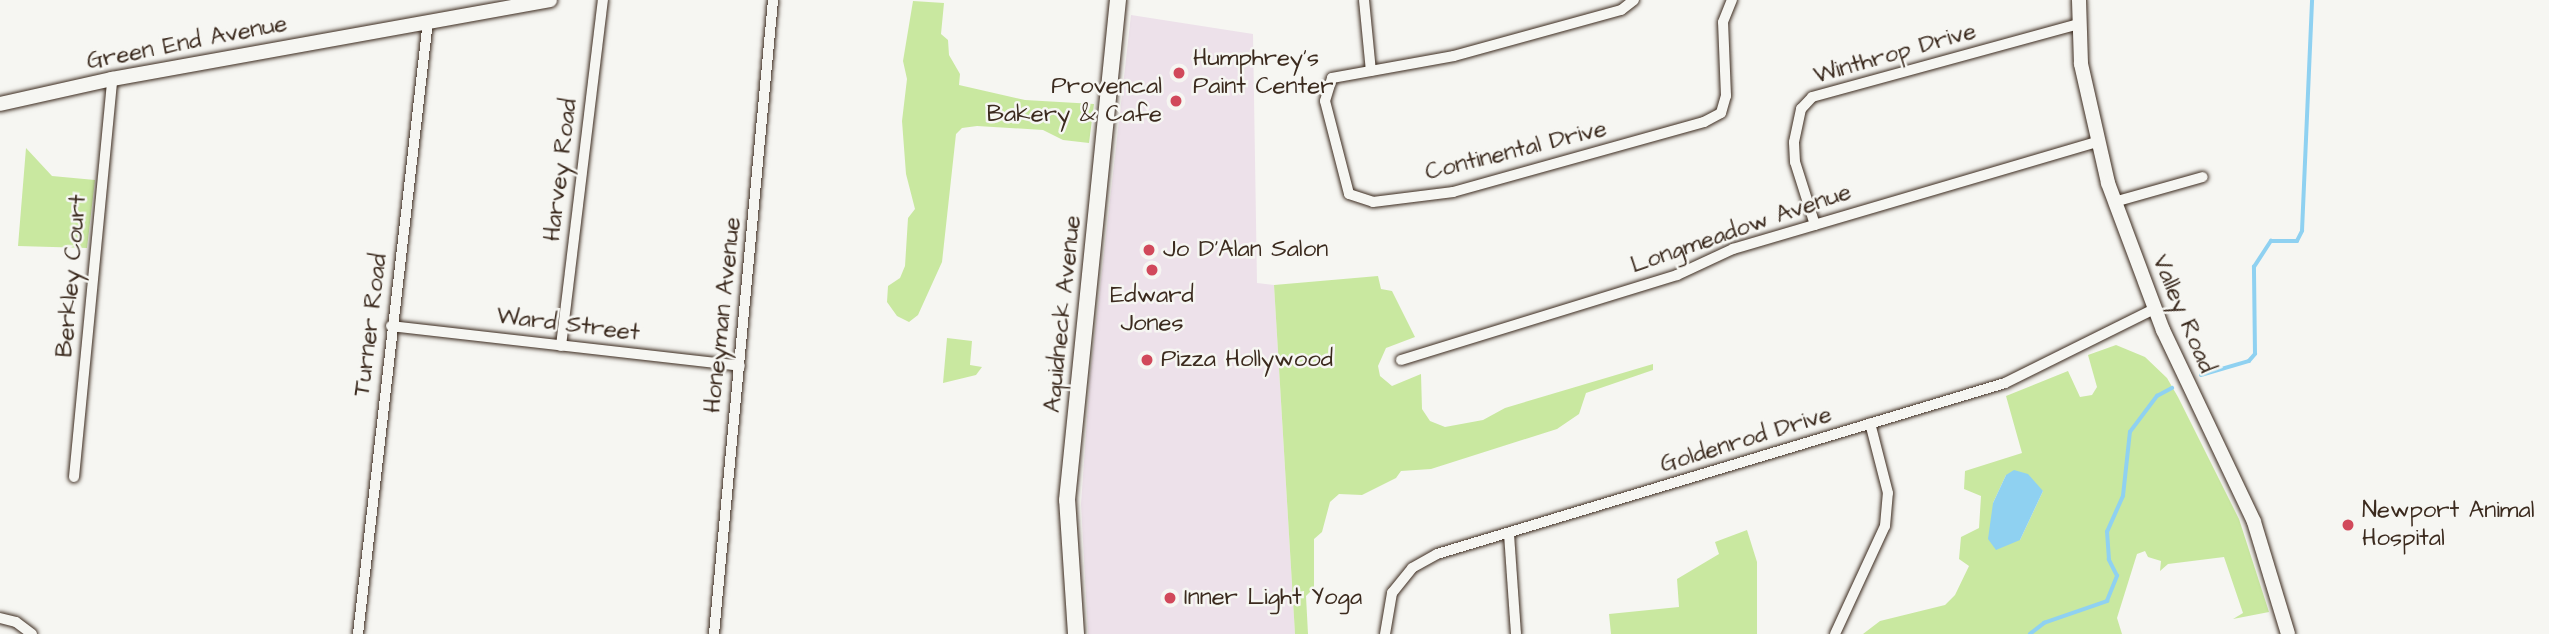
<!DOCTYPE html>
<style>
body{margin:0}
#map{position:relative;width:2549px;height:634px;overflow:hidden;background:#f6f6f2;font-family:"Architects Daughter",sans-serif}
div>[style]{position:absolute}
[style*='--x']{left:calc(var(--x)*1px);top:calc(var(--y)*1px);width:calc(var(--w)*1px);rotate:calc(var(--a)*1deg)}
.built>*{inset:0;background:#ede1ea}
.green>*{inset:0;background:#c9e8a0}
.water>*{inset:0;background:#8fd1f1}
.stream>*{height:3.5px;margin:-1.75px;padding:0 1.75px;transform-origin:1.75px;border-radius:1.75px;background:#8fd1f1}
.roads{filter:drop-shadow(0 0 2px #3b2a1e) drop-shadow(0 0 2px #3b2a1e)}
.street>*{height:10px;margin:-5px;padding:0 5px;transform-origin:5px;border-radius:5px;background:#f6f6f2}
.secondary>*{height:14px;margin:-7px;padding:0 7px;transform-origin:7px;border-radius:7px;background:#f6f6f2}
.primary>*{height:16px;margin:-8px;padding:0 8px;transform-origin:8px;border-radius:8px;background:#f6f6f2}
.dots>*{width:19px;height:19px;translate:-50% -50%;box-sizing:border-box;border:4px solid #f6f6f2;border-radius:50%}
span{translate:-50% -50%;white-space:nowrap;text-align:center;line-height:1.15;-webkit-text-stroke:5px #f6f6f2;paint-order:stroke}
.street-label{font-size:24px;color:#3b2a1e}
.poi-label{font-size:24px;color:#3b2a1e}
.left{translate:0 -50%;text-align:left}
.right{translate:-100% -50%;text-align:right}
</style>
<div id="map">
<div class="built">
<div style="clip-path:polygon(1131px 15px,1253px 34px,1257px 283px,1274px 285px,1295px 634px,1088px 634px,1081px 504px,1090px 376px)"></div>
</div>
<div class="green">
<div style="clip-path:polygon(913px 1px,944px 3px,941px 34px,948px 40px,949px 55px,960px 74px,959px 85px,1025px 100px,1094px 104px,1089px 143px,1063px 140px,1043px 130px,977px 126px,962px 128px,956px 134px,942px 262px,918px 315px,909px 322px,897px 316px,887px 302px,888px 286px,900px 278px,905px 266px,908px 218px,915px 209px,906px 174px,902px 121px,907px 79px,903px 61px)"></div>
<div style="clip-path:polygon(26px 148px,52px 176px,95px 180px,87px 248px,18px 246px)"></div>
<div style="clip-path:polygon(1378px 276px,1381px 289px,1392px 291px,1415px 337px,1386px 348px,1378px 366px,1380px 376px,1392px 386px,1421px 374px,1422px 409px,1430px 421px,1445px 427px,1483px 420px,1505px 408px,1653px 364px,1653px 370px,1586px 393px,1579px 414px,1557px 429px,1431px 469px,1401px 471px,1396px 478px,1362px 495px,1339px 494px,1330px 502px,1322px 532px,1314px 539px,1314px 588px,1306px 596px,1308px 634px,1295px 634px,1274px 285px)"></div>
<div style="clip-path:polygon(947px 338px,972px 341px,970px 365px,982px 367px,976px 375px,943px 383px)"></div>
<div style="clip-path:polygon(evenodd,2116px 345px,2145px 357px,2167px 378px,2178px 397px,2239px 519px,2269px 612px,2233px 619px,2243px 613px,2224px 557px,2168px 564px,2160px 571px,2161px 561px,2148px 557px,2145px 551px,2137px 554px,2117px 618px,2122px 634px,1863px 634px,1880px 621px,1945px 605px,1955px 595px,1969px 566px,1959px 559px,1961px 537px,1979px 528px,1981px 496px,1964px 489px,1965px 471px,2022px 453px,2006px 396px,2068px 371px,2080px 397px,2092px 395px,2097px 387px,2088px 355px,2116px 345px,2006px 475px,2043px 491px,2020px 540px,1993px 503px,2006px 475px)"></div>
<div style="clip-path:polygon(1747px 530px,1757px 562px,1757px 634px,1611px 634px,1609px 614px,1679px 607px,1677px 579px,1719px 554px,1715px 542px)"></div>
</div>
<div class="water">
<div style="clip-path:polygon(2014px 470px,2028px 474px,2043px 491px,2020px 540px,1996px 550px,1988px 539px,1993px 503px,2006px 475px)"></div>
</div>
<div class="stream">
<div style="--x:2201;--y:375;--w:50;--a:-16.3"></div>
<div style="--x:2249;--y:361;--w:9;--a:-49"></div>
<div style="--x:2255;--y:354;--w:87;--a:-90.7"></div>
<div style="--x:2254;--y:267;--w:31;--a:-57"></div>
<div style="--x:2271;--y:241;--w:26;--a:0"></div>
<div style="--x:2297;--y:241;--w:11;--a:-63"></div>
<div style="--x:2302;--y:231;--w:231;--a:-87.5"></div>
<div style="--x:2030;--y:634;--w:18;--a:-38"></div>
<div style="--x:2044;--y:623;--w:67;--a:-19.2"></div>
<div style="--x:2107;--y:601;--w:27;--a:-68"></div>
<div style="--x:2117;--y:576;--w:18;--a:-117"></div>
<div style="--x:2109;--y:560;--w:28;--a:-94"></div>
<div style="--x:2107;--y:532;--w:39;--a:-66"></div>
<div style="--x:2123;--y:496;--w:64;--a:-83.8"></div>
<div style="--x:2130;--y:432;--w:45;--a:-53.1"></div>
<div style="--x:2157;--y:396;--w:17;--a:-28"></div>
</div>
<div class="roads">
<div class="street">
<div style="--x:1364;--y:0;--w:71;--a:84.4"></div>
<div style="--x:1634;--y:0;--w:16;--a:142"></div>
<div style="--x:1621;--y:10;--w:173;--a:164.6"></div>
<div style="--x:1454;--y:56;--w:124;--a:169.8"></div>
<div style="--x:1332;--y:78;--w:24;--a:107"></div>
<div style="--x:1325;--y:101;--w:96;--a:75.5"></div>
<div style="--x:1349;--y:194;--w:25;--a:18"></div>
<div style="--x:1373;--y:202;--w:81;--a:-7.1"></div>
<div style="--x:1453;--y:192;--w:261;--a:-15.6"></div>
<div style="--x:1704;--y:122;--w:19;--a:-28"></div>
<div style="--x:1721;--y:113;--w:18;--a:-74"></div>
<div style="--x:1726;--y:96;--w:74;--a:-92.3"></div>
<div style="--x:1723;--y:22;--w:24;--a:-68"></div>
<div style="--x:2114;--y:202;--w:92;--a:-15.7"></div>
<div style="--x:1815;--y:225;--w:66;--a:-107.6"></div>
<div style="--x:1795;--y:162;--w:20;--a:-93"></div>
<div style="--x:1794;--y:142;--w:34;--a:-78"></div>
<div style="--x:1801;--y:109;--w:16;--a:-47"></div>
<div style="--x:1812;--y:97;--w:277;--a:-15.3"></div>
<div style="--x:391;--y:326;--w:351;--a:6.5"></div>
<div style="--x:561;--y:346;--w:349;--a:-83.1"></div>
<div style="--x:1401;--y:360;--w:289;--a:-17.1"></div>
<div style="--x:1677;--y:275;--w:62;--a:-24.9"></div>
<div style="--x:1733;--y:249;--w:378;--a:-16.4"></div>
<div style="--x:74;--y:477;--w:400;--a:-84.5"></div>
<div style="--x:1509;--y:534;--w:100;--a:86"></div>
<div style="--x:0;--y:618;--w:16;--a:14"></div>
<div style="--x:16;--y:622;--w:20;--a:37"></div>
<div style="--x:358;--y:634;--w:617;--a:-83.49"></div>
<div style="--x:714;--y:634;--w:637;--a:-84.68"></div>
<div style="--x:1385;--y:634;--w:42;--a:-80.3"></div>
<div style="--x:1392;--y:593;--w:32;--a:-51"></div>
<div style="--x:1412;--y:568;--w:29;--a:-29"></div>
<div style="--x:1437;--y:554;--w:593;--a:-16.75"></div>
<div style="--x:2005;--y:383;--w:166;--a:-26.4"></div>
<div style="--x:1835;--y:634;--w:119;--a:-65.2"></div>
<div style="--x:1885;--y:526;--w:33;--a:-85"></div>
<div style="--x:1888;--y:493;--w:72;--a:-104.4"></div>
</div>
<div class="secondary">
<div style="--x:2079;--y:0;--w:64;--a:88.2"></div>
<div style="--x:2081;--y:64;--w:122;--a:77.2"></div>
<div style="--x:2108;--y:183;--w:157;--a:69.5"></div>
<div style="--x:2163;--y:330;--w:212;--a:64.6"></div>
<div style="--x:2254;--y:522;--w:117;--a:73.1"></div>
<div style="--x:0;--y:104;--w:115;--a:-12.6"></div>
<div style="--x:112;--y:79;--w:445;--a:-10.2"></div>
</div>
<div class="primary">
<div style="--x:1076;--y:634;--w:134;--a:-93.8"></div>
<div style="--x:1067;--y:500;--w:503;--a:-84.18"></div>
</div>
</div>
<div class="dots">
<div style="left:1179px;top:73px;background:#d1495b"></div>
<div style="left:1176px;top:101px;background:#d1495b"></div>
<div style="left:1149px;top:250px;background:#d1495b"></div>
<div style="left:1152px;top:270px;background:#d1495b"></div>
<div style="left:1147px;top:360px;background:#d1495b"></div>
<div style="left:2348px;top:525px;background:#d1495b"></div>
<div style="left:1170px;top:598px;background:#d1495b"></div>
</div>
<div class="street-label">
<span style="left:187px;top:43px;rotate:-11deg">Green End Avenue</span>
<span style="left:1895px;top:54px;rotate:-16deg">Winthrop Drive</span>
<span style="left:1516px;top:151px;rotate:-14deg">Continental Drive</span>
<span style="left:561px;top:170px;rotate:-83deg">Harvey Road</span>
<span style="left:1741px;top:229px;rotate:-19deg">Longmeadow Avenue</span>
<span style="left:72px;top:276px;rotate:-85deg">Berkley Court</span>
<span style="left:1063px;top:314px;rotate:-84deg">Aquidneck Avenue</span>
<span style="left:2183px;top:314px;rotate:67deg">Valley Road</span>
<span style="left:723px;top:315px;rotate:-84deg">Honeyman Avenue</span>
<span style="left:371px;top:325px;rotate:-83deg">Turner Road</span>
<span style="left:568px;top:325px;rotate:7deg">Ward Street</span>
<span style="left:1746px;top:440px;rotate:-17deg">Goldenrod Drive</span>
</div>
<div class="poi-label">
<span class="left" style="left:1193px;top:73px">Humphrey's<br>Paint Center</span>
<span class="right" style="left:1162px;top:101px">Provencal<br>Bakery &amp; Cafe</span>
<span class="left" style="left:1163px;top:250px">Jo D'Alan Salon</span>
<span style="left:1152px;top:310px">Edward<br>Jones</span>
<span class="left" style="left:1161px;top:360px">Pizza Hollywood</span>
<span class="left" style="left:2362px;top:525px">Newport Animal<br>Hospital</span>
<span class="left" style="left:1184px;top:598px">Inner Light Yoga</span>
</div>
</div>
